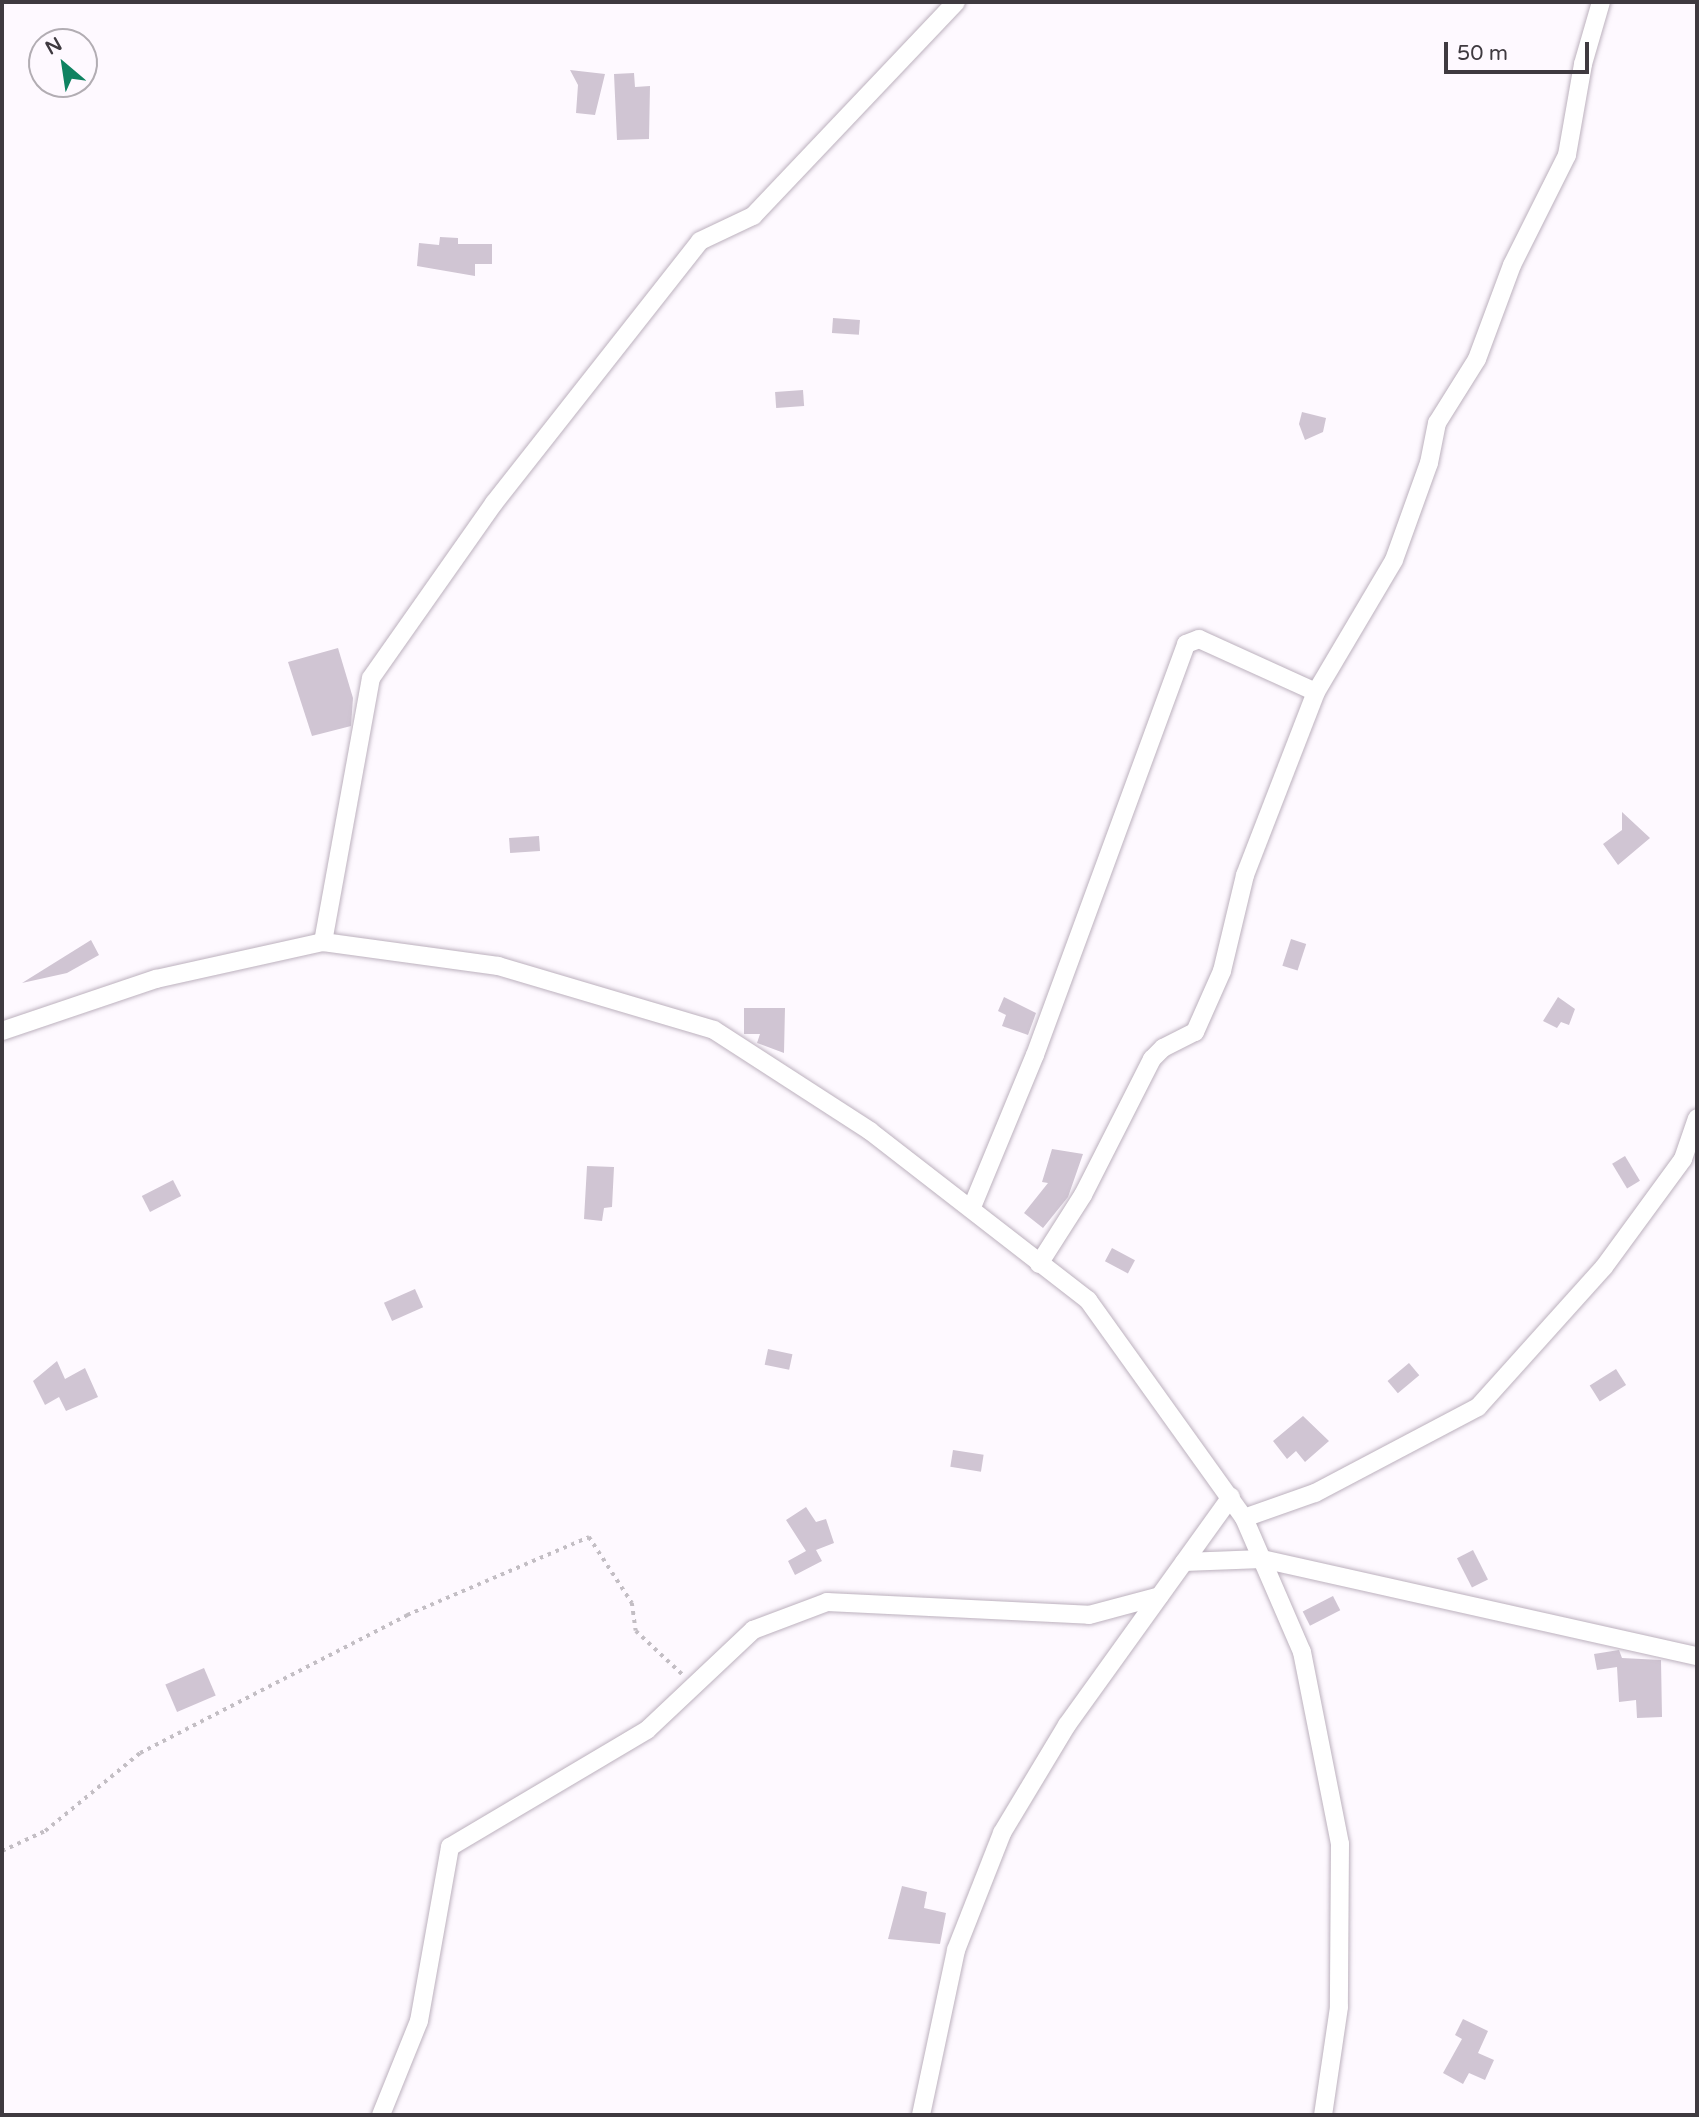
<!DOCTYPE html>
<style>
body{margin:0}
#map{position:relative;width:1699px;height:2117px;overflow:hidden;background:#fef9ff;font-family:"Varela Round",sans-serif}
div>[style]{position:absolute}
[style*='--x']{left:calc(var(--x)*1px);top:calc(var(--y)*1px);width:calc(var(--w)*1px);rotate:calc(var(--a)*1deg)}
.building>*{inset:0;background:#d0c5d3;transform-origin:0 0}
.path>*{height:3.5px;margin-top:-1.75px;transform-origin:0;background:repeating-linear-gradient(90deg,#c3bec4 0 3.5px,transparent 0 8.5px)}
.roads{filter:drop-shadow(0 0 2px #bcb1be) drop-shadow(0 0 2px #bcb1be)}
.minor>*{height:18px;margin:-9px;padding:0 9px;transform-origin:9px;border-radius:9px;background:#fff}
span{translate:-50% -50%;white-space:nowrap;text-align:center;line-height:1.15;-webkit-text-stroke:6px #fef9ff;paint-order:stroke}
.frame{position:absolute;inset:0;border:4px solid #3f3a40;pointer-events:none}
.north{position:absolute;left:28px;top:28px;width:70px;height:70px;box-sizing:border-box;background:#fef9ff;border:2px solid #b2adb3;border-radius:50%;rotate:331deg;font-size:19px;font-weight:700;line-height:28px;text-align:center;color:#3f3a40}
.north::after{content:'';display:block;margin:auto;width:24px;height:32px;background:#0f8361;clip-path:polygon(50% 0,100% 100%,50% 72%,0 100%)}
.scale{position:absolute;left:1444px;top:42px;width:145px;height:32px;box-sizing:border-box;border:4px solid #3f3a40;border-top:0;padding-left:9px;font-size:21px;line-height:24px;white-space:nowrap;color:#3f3a40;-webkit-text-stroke:5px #fef9ff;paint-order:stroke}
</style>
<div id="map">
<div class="building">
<div style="clip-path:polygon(570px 70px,605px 74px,595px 115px,576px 113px,578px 85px)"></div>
<div style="clip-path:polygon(634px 73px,635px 87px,650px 86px,649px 139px,617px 140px,614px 74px)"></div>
<div style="clip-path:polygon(440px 237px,458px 238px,458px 244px,492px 244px,492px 264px,475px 264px,475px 276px,417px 266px,419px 243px,439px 245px)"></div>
<div style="left:833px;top:318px;width:27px;height:15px;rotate:4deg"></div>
<div style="left:803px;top:390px;width:16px;height:28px;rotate:86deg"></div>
<div style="clip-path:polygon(1302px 412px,1326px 418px,1323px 432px,1305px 440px,1299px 424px)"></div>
<div style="clip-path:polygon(338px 648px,353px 698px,351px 726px,312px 736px,288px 662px)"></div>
<div style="clip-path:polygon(1622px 812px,1650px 838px,1618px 865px,1603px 844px,1622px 830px)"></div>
<div style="left:539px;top:836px;width:15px;height:30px;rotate:86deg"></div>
<div style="left:1291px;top:939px;width:16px;height:28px;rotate:18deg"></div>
<div style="clip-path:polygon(91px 940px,99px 955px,67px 973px,22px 983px)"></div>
<div style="clip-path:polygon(1004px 997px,1036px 1013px,1028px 1035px,1002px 1026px,1006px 1015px,998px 1011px)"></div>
<div style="clip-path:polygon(1558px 997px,1575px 1009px,1569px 1025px,1561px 1022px,1557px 1028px,1543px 1021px)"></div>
<div style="clip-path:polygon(744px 1008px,785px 1008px,784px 1053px,757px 1043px,760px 1034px,744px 1034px)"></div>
<div style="clip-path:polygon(1052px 1149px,1083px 1154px,1068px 1197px,1043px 1228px,1024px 1213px,1048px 1183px,1042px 1182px)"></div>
<div style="left:1625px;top:1156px;width:29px;height:15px;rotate:59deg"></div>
<div style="clip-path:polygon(587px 1166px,614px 1167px,612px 1207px,604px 1208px,602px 1221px,584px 1219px)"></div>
<div style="left:173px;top:1180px;width:18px;height:35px;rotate:63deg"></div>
<div style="left:1112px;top:1248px;width:26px;height:15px;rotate:28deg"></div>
<div style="left:415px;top:1289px;width:20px;height:34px;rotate:66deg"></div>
<div style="left:768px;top:1349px;width:25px;height:16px;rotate:12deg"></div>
<div style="clip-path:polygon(57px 1361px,65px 1379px,85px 1368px,98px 1397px,66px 1411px,59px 1397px,45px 1405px,33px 1381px)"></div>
<div style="left:1409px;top:1363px;width:16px;height:28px;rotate:50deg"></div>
<div style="left:1616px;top:1369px;width:19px;height:31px;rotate:58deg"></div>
<div style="clip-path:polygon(1303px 1416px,1329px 1441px,1305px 1462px,1296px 1451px,1287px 1459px,1273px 1441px)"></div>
<div style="left:953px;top:1450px;width:31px;height:17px;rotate:9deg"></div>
<div style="clip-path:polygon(806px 1507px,816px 1522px,826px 1519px,834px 1543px,816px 1550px,822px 1561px,795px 1575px,788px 1561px,806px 1551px,786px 1520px)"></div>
<div style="left:1473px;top:1550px;width:33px;height:18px;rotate:63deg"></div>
<div style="left:1333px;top:1596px;width:16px;height:34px;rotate:63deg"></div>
<div style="clip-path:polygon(1619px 1650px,1622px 1658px,1661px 1660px,1662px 1717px,1637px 1718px,1636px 1700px,1619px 1702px,1617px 1667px,1597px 1670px,1594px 1654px)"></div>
<div style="left:204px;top:1668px;width:30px;height:42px;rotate:67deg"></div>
<div style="clip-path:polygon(902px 1886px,927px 1892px,924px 1908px,946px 1913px,940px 1944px,888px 1939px)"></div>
<div style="clip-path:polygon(1463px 2019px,1488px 2031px,1478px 2053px,1494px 2060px,1485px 2080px,1469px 2073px,1463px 2084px,1443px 2073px,1462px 2039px,1455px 2035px)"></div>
</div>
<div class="path">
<div style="--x:2;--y:1851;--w:47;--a:-24.9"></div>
<div style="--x:45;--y:1831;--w:123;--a:-39.4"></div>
<div style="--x:140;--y:1753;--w:301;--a:-27.3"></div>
<div style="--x:407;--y:1615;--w:198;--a:-23.2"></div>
<div style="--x:589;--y:1537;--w:79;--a:56.9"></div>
<div style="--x:632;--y:1603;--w:28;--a:82"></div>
<div style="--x:636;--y:1631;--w:63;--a:43.1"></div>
</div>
<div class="roads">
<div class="minor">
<div style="--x:323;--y:942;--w:268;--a:-79.7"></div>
<div style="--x:371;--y:678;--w:214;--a:-54.9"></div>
<div style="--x:494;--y:503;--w:333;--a:-51.8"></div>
<div style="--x:700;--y:241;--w:59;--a:-25.3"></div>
<div style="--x:753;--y:216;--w:295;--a:-46.5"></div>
<div style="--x:2;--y:1031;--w:163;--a:-18.7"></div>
<div style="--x:156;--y:979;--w:171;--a:-12.5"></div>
<div style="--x:323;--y:942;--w:177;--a:7.8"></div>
<div style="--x:498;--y:966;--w:225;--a:16.5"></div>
<div style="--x:714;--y:1030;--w:186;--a:32.9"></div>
<div style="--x:870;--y:1131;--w:276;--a:37.8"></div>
<div style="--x:1088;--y:1300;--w:268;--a:54.4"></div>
<div style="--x:1244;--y:1518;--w:146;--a:66.6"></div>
<div style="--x:1302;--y:1652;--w:196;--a:78.8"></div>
<div style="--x:1340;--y:1844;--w:163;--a:90.4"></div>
<div style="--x:1339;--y:2007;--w:109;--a:98.4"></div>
<div style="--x:972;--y:1207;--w:165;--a:-67.5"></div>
<div style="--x:1035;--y:1055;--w:438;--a:-69.8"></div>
<div style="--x:1186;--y:644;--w:14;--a:-21"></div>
<div style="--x:1199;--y:639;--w:128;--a:24.4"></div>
<div style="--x:1039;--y:1264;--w:82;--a:-57.5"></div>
<div style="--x:1083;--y:1195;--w:153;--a:-63.1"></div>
<div style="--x:1152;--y:1059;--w:16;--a:-45"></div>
<div style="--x:1163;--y:1048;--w:36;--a:-27"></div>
<div style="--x:1195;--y:1032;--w:67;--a:-66.1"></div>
<div style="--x:1222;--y:971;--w:99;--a:-76.5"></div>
<div style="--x:1245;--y:875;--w:196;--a:-68.8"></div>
<div style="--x:1316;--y:692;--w:153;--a:-59.4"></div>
<div style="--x:1394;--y:560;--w:103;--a:-70.2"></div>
<div style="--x:1429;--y:463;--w:41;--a:-78.7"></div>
<div style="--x:1437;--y:423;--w:75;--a:-58"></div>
<div style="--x:1477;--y:359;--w:100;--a:-69.6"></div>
<div style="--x:1512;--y:265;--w:123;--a:-63.4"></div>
<div style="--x:1567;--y:155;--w:92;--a:-80"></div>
<div style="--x:1583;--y:64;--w:65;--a:-73.8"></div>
<div style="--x:1244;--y:1518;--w:75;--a:-19.4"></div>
<div style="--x:1315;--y:1493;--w:184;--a:-27.8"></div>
<div style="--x:1478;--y:1407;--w:188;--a:-48"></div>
<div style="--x:1604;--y:1267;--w:134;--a:-53.8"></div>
<div style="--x:1683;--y:1159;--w:43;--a:-71.1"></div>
<div style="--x:1184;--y:1562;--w:78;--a:-2.2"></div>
<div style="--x:1262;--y:1559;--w:446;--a:12.6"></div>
<div style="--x:381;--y:2115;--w:101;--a:-68"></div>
<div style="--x:419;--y:2021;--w:177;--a:-79.9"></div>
<div style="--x:450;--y:1847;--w:229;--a:-30.7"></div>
<div style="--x:647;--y:1730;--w:146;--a:-43.3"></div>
<div style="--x:753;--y:1630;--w:79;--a:-20.7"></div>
<div style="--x:827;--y:1602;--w:262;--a:2.8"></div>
<div style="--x:1089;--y:1615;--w:73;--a:-15"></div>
<div style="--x:921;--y:2115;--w:169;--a:-78"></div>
<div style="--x:956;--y:1950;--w:126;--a:-68.5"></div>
<div style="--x:1002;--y:1833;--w:126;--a:-59"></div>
<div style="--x:1067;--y:1725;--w:281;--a:-54.3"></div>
</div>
</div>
<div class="frame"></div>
<div class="north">N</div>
<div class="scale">50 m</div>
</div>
